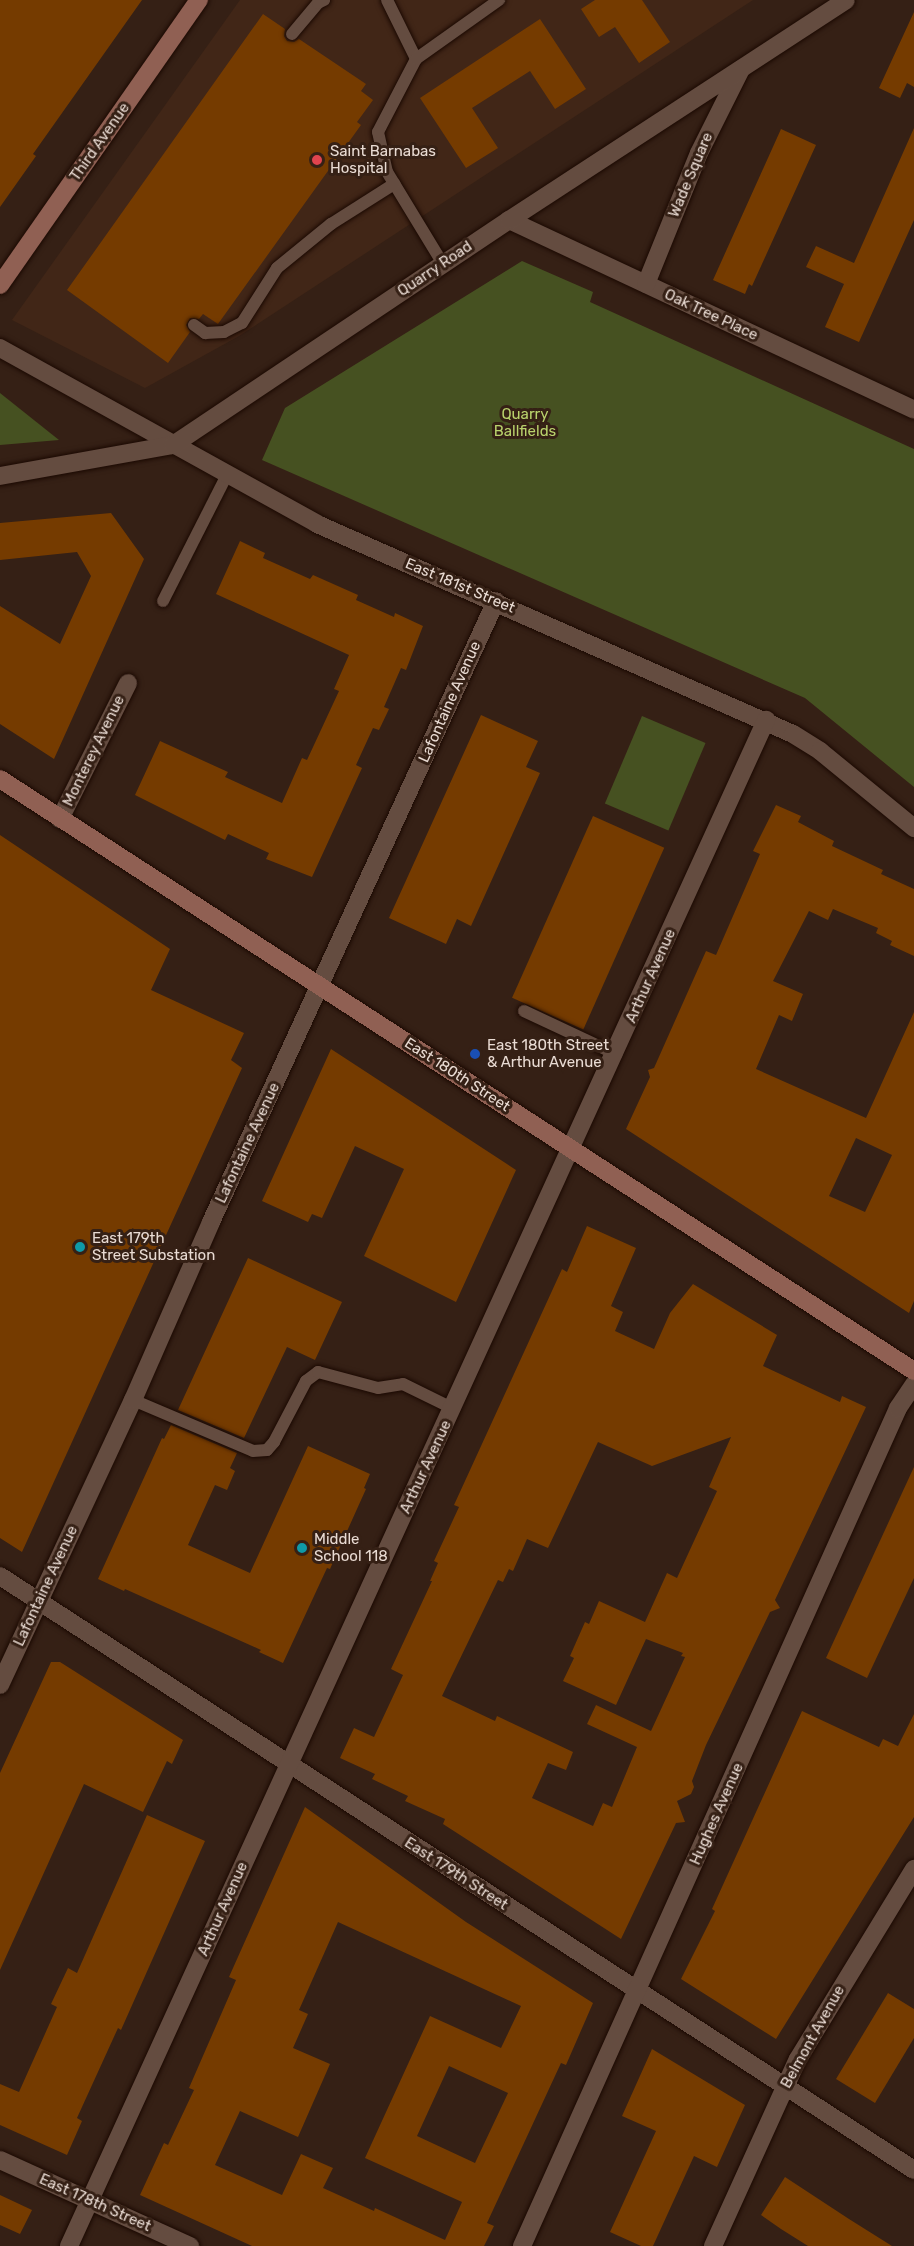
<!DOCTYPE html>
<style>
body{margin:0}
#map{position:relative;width:914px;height:2246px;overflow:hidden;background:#352015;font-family:Rubik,sans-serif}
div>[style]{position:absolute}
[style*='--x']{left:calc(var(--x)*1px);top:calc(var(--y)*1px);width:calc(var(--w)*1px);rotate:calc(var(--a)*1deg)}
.built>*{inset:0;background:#412617}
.green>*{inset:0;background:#465121;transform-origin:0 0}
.building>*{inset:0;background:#753b00;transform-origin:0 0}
.roads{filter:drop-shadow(0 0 2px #1b0902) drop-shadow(0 0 2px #1b0902)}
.lane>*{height:12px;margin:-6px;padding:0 6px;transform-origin:6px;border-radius:6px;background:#644c40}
.street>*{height:18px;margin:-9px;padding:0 9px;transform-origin:9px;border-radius:9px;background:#644c40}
.secondary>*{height:18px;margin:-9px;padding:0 9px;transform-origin:9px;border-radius:9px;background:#906053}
.dots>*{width:16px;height:16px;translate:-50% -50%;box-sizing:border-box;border:3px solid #352015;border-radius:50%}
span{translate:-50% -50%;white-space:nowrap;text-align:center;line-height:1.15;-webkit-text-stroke:6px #352015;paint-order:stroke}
.street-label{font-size:15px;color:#e9dbd3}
.poi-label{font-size:15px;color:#e9dbd3}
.left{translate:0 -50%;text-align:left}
.park-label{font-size:15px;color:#b9d26c}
</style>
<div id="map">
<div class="built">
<div style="clip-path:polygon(240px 0,753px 0,239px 336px,145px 388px,12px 320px)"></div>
</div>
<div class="green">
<div style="clip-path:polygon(522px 261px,593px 292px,590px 302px,914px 449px,914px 787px,805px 698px,262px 460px,285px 408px)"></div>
<div style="clip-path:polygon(0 393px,59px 440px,0 445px)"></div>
<div style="left:642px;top:716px;width:69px;height:95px;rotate:23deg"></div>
</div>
<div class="building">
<div style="clip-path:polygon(0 0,142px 0,33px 154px,36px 156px,0 207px)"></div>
<div style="clip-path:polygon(595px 0,642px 0,670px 42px,639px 63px,615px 27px,599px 37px,581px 9px)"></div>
<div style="clip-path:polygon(914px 12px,914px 87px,907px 83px,900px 98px,879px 88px)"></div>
<div style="clip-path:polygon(263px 14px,285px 29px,284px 36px,287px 41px,294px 42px,299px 39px,366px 84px,361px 91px,373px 100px,357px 122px,361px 125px,218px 324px,203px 314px,199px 319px,190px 318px,186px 325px,190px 332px,168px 363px,67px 290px)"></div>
<div style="clip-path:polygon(540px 19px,586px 89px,555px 109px,530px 71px,472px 108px,498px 148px,466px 168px,420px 98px)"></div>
<div style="clip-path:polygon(914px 128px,914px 220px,859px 342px,825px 327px,844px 284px,806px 267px,816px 246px,854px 263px)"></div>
<div style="clip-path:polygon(781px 129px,816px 145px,752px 286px,749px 284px,745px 294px,713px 280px)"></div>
<div style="clip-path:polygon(111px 513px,144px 559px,54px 759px,0 724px,0 606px,60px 644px,91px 576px,77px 552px,0 560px,0 523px)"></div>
<div style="clip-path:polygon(240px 541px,265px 553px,263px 558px,310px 579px,313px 575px,358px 595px,356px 600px,394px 617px,395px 613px,423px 626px,406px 670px,401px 668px,384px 707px,389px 709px,379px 730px,373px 728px,356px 765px,362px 768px,312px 877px,266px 859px,269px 853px,228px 834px,225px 840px,135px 795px,160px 741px,228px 772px,225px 777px,282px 803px,302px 758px,307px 760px,339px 691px,334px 689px,349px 655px,216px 594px)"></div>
<div style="clip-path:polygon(481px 715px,538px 741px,526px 767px,540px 773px,471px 926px,457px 919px,446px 944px,389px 918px)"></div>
<div style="clip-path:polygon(evenodd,776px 805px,801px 816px,798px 822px,834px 841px,832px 846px,883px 870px,881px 874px,914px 889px,914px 956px,890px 945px,892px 941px,876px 933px,878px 928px,833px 909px,828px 920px,809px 911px,773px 981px,803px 994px,792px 1021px,779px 1015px,756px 1069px,866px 1118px,914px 1012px,914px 1301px,909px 1313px,626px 1129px,650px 1077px,648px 1070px,654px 1068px,706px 951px,716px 955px,760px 854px,753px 851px,776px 805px,856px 1138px,892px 1155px,865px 1212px,829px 1196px,856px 1138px)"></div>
<div style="left:593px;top:816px;width:78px;height:199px;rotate:24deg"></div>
<div style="clip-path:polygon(0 835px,170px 949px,151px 990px,244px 1033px,231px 1060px,242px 1068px,22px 1552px,0 1538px)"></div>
<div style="clip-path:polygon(331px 1049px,516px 1170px,456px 1302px,364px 1256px,404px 1169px,355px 1146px,322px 1218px,312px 1214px,308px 1222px,262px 1201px)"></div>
<div style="clip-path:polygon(evenodd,587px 1226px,636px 1248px,611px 1306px,623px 1312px,615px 1331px,654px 1349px,670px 1313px,693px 1284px,777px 1335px,763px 1366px,840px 1402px,842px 1396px,866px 1407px,775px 1600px,780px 1608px,770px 1612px,706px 1745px,692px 1781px,694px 1787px,691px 1794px,677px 1801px,685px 1822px,676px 1823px,621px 1939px,443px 1824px,445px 1819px,405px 1801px,408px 1796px,372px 1779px,375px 1774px,340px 1758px,354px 1728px,374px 1737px,403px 1675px,391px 1669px,432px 1581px,430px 1581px,438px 1563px,434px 1561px,459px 1507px,454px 1505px,562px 1269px,567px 1272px,587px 1226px,731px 1437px,709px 1487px,717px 1491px,677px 1578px,667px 1573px,645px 1622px,599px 1601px,589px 1624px,585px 1622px,570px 1656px,574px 1658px,563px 1681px,616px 1705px,646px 1639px,683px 1653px,681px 1656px,685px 1657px,651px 1731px,596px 1705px,587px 1724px,637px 1747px,612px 1807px,603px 1803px,593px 1826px,532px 1798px,548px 1763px,566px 1770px,573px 1752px,497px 1716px,495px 1721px,442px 1696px,498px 1580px,503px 1582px,509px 1569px,513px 1571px,527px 1539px,548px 1548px,598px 1442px,652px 1466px,731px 1437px)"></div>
<div style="clip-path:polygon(248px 1258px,342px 1302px,315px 1360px,287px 1347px,244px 1438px,178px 1410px)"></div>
<div style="clip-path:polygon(171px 1425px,237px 1453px,230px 1468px,235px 1471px,227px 1490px,215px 1485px,188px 1545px,250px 1573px,308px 1446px,370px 1474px,364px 1488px,366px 1489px,330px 1569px,327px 1568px,283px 1663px,259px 1652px,261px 1650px,125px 1589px,124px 1591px,98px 1579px,162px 1438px,164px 1439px)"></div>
<div style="clip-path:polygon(914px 1467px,914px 1578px,867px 1678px,826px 1658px)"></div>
<div style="clip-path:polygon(51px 1662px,60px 1662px,183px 1740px,172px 1764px,167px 1761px,143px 1812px,84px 1784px,0 1970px,0 1773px)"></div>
<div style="clip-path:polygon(802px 1711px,879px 1747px,883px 1739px,898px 1746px,914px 1714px,914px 1817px,776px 2039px,681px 1979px,715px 1911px,712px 1909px)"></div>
<div style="clip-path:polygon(evenodd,305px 1807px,466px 1922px,593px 2003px,566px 2065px,561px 2063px,487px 2223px,494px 2226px,484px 2246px,252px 2246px,140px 2195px,164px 2143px,168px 2145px,194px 2090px,189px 2088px,236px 1980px,229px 1977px,305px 1807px,338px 1922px,521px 2006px,501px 2048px,430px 2016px,365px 2158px,462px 2202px,445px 2240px,375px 2208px,374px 2211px,323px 2188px,333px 2168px,301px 2154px,282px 2195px,215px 2165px,240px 2111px,298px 2137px,330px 2064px,293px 2048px,308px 2014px,299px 2010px,338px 1922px,305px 1807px,449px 2066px,508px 2093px,475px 2163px,417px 2136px,449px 2066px)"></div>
<div style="clip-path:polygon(147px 1815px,205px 1841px,121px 2030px,118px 2028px,77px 2118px,82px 2121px,67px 2155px,0 2125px,0 2084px,19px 2092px,57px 2007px,51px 2004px,68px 1968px,77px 1973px)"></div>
<div style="clip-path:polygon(888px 1993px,914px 2009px,914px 2038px,875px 2103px,836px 2079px)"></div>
<div style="clip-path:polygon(652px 2049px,745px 2105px,717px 2167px,694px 2156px,653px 2246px,641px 2246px,610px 2232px,656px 2131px,622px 2116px)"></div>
<div style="clip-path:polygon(785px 2177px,849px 2219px,892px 2246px,808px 2246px,781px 2229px,761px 2215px)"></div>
<div style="clip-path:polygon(0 2195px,32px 2210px,20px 2234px,0 2225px)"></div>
</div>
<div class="roads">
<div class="lane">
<div style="--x:387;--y:0;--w:66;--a:63.8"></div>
<div style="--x:292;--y:34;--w:40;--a:-50"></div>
<div style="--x:318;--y:3;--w:7;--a:-27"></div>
<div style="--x:443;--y:264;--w:108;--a:-121.3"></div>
<div style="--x:387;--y:172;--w:41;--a:-102.7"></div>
<div style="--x:378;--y:132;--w:82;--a:-62.5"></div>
<div style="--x:416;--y:59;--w:102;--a:-35.4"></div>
<div style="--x:194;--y:325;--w:14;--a:36"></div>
<div style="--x:205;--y:333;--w:19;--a:-3"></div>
<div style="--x:224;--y:332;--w:20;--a:-27"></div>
<div style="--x:242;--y:323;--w:65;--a:-57.5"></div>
<div style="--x:277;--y:268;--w:70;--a:-39.2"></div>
<div style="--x:331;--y:224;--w:75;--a:-32.4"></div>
<div style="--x:163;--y:601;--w:141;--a:-63.1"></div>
<div style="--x:524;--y:1011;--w:102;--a:25.1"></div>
<div style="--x:133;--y:1400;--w:130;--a:23"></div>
<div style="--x:253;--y:1451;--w:14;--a:-4"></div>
<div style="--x:267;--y:1450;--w:11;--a:-49"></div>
<div style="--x:274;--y:1442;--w:69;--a:-62.3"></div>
<div style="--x:306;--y:1381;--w:15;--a:-37"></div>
<div style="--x:318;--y:1372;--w:62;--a:14.9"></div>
<div style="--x:378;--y:1388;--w:25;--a:-9"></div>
<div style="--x:403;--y:1384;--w:57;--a:26.1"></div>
</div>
<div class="street">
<div style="--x:509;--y:220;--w:447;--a:25.1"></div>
<div style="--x:646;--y:284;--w:141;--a:-68"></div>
<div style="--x:699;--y:153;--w:94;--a:-63.4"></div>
<div style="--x:0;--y:348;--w:363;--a:29"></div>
<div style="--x:317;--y:524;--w:520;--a:23.81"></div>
<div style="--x:793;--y:734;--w:32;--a:32"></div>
<div style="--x:820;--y:751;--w:122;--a:39.3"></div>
<div style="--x:0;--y:476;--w:176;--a:-10.2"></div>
<div style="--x:173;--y:445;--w:404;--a:-33.8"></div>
<div style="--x:509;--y:220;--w:402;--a:-33.1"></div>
<div style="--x:60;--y:819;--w:152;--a:-63.4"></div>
<div style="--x:0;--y:1576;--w:1090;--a:33.02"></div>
<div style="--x:0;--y:1685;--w:315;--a:-65"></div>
<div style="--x:133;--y:1400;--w:194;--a:-66.3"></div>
<div style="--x:211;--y:1222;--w:683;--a:-65.35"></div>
<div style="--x:0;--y:2160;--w:209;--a:24.4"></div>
<div style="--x:69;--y:2246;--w:1678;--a:-65.45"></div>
<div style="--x:522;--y:2246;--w:918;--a:-65.83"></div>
<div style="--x:898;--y:1408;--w:29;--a:-56"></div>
<div style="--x:713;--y:2246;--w:205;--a:-65.6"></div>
<div style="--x:798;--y:2059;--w:223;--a:-58.6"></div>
</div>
<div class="secondary">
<div style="--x:0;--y:285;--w:348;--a:-55.1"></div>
<div style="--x:0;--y:779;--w:1089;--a:32.93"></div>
</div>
</div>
<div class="dots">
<div style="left:317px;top:160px;background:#e0444e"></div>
<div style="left:475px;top:1054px;background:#1a4fb4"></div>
<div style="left:80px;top:1247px;background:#0f9aa8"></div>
<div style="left:302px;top:1548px;background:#0f9aa8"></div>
</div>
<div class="street-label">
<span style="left:100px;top:142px;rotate:-55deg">Third Avenue</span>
<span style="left:691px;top:175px;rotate:-67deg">Wade Square</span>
<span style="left:435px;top:269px;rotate:-34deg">Quarry Road</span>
<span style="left:711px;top:315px;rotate:25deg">Oak Tree Place</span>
<span style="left:460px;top:586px;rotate:23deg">East 181st Street</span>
<span style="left:450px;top:702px;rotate:-66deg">Lafontaine Avenue</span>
<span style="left:94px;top:751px;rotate:-64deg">Monterey Avenue</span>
<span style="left:651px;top:976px;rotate:-66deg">Arthur Avenue</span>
<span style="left:457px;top:1075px;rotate:33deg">East 180th Street</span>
<span style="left:248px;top:1143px;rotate:-65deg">Lafontaine Avenue</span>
<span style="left:426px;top:1467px;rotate:-65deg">Arthur Avenue</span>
<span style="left:46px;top:1586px;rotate:-65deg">Lafontaine Avenue</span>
<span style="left:717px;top:1814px;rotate:-66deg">Hughes Avenue</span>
<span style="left:456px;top:1874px;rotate:33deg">East 179th Street</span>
<span style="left:223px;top:1909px;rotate:-66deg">Arthur Avenue</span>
<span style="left:813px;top:2037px;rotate:-61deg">Belmont Avenue</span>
<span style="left:95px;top:2203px;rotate:24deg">East 178th Street</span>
</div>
<div class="poi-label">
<span class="left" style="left:330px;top:160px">Saint Barnabas<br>Hospital</span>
<span class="left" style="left:487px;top:1054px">East 180th Street<br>&amp; Arthur Avenue</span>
<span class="left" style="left:92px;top:1247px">East 179th<br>Street Substation</span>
<span class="left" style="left:314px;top:1548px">Middle<br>School 118</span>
</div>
<div class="park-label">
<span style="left:525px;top:423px">Quarry<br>Ballfields</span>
</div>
</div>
